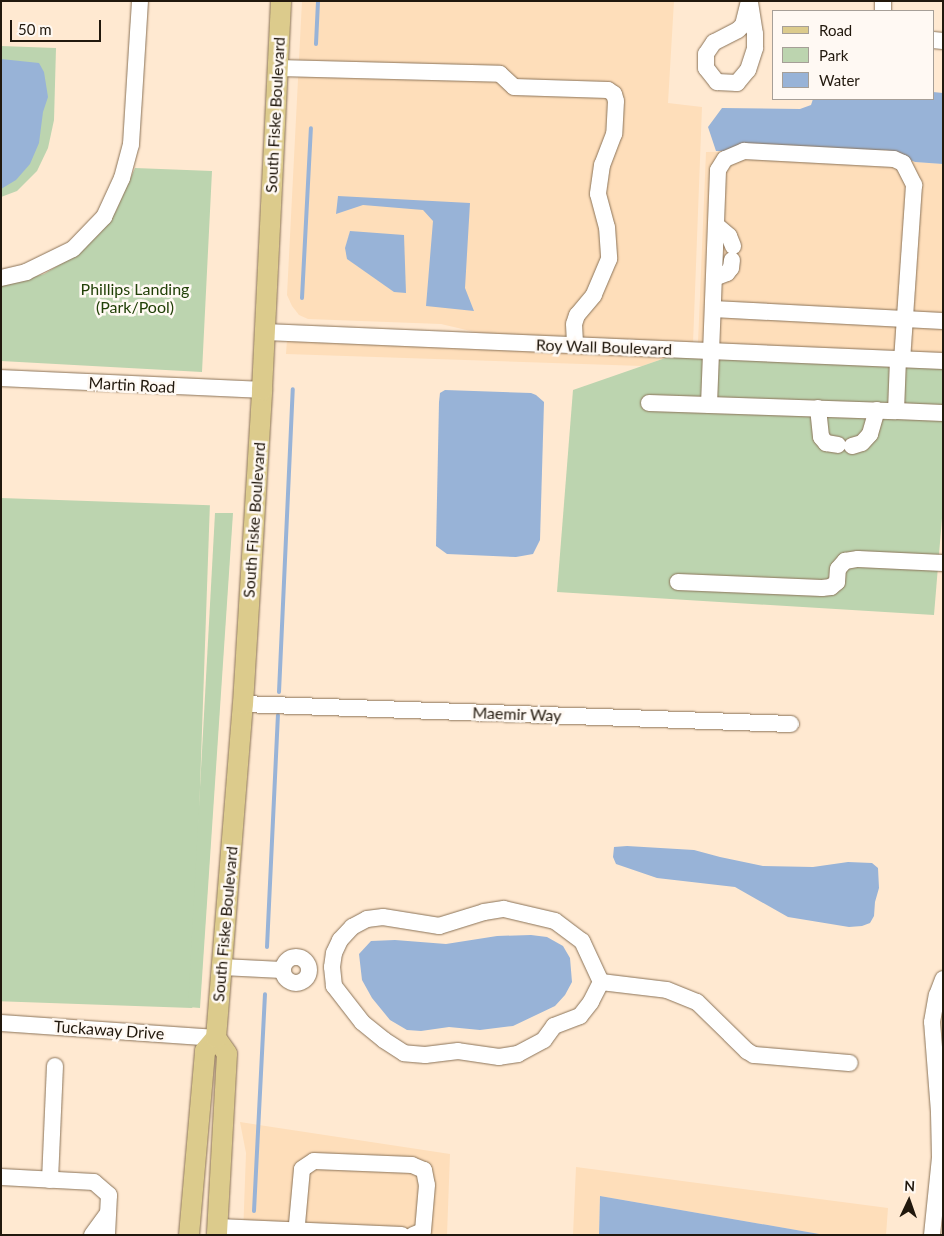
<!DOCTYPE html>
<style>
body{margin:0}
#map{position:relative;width:944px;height:1236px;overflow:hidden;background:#ffe9d1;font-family:Lato,sans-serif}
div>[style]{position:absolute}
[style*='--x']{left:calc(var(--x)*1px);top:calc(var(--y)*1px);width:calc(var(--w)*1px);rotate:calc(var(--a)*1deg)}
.built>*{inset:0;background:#fedeba}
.green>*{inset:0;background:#bcd4af;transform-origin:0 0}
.water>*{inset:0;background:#98b3d7}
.stream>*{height:4px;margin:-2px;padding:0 2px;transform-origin:2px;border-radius:2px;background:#98b3d7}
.roads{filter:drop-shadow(0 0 1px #8b7358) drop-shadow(0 0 1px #8b7358)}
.minor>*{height:16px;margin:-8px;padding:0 8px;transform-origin:8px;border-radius:8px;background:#fff}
.minor>.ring{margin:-8px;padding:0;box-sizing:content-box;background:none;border:16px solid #fff;border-radius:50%}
.major>*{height:20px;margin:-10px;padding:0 10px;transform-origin:10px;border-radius:10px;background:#dccb8c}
span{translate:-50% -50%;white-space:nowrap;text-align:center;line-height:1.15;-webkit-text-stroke:5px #fff9f3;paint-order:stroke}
.street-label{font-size:16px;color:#21180d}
.park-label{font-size:16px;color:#214007}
.frame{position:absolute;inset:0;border:2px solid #21180d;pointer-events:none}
.legend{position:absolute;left:772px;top:10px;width:162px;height:90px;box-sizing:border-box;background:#fff9f3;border:1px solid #a69f97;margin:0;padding:6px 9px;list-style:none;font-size:15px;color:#21180d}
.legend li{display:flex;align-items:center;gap:10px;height:25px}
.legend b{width:25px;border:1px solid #a69f97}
.north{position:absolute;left:884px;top:1176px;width:50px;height:50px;-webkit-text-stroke:4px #fff9f3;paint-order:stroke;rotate:3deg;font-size:14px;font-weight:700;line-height:20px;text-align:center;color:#21180d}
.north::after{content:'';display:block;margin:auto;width:18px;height:22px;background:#21180d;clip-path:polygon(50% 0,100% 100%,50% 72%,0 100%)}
.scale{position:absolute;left:10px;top:20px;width:91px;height:22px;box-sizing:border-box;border:2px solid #21180d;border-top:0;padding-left:6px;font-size:15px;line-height:18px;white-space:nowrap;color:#21180d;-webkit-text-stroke:4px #fff9f3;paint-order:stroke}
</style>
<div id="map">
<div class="built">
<div style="clip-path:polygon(302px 1px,674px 1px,668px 103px,702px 107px,693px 344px,506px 335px,475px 332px,441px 324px,308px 319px,299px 315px,292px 306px,287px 295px)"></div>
<div style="clip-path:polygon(886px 150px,915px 162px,943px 164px,943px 354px,698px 343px,706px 152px)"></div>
<div style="clip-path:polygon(287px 340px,671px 356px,642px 366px,286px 354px)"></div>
<div style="clip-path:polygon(240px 1122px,450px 1154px,447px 1235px,243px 1235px,246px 1153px)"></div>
<div style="clip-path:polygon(576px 1167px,888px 1208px,886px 1235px,825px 1235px,600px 1196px,599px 1235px,573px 1235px)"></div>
</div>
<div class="green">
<div style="clip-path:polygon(1px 46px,56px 48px,54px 120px,48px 148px,37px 171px,17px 191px,1px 197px)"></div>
<div style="clip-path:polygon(135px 168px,212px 171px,202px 372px,1px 361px,1px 286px,44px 274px,79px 253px,101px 232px,116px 211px)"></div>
<div style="clip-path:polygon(671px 356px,943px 368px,943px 506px,934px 615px,557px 592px,573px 390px)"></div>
<div style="left:1px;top:498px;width:209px;height:503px;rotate:2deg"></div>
<div style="clip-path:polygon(215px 513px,233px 513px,200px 1008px,188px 1007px)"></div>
</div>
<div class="water">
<div style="clip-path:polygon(1px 59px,39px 63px,44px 72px,48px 97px,43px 112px,39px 143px,30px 164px,16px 180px,1px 189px)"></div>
<div style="clip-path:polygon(933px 92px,943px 93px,943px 164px,915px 162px,886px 150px,716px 151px,708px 127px,722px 108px,800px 109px,811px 105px,813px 99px,933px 99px)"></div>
<div style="clip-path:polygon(338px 196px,470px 203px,465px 288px,474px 311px,426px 306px,433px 221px,423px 210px,363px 205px,336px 214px)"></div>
<div style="clip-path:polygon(350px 231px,404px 235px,406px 293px,394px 292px,347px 259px,345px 248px)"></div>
<div style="clip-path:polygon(445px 390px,531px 393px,536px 395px,544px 402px,540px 540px,533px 554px,516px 557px,447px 554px,436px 546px,439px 402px,440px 393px)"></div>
<div style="clip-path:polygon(627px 846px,694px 850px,720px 857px,763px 866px,813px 867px,848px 862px,872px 863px,878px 868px,879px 888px,875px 902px,874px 916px,870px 923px,862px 926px,849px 927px,788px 917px,735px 887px,657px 878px,616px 864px,613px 857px,614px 847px)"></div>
<div style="clip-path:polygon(531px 935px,547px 937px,563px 946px,570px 958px,572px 982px,565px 995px,555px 1006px,513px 1026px,480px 1030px,449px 1027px,421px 1031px,407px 1030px,390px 1020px,372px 998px,362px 980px,359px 954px,371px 941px,395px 940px,446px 944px,497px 936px)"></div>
<div style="clip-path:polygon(600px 1196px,825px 1235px,599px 1235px)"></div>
</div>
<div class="stream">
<div style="--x:316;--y:44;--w:43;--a:-87.3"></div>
<div style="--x:302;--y:298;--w:170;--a:-87"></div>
<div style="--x:279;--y:692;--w:303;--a:-87.4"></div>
<div style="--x:267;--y:947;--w:232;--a:-87.3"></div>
<div style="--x:254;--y:1211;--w:217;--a:-87.1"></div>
</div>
<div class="roads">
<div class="minor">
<div style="--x:749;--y:1;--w:25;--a:104"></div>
<div style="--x:743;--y:25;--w:7;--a:135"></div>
<div style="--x:738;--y:30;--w:27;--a:153"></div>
<div style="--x:714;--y:42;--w:14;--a:124"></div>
<div style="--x:706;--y:54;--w:14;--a:90"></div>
<div style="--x:706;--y:68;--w:18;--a:52"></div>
<div style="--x:717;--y:82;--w:20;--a:3"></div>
<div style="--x:737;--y:83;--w:17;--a:-50"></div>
<div style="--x:748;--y:70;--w:23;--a:-72"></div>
<div style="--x:755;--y:48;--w:14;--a:-90"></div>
<div style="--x:755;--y:34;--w:33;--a:-99"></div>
<div style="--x:883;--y:11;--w:10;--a:-90"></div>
<div style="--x:933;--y:40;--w:10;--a:6"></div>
<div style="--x:278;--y:68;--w:222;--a:1.5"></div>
<div style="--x:500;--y:74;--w:19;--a:43"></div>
<div style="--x:514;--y:87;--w:94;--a:1.8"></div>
<div style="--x:608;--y:90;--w:7;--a:34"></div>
<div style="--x:614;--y:94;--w:7;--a:74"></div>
<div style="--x:616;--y:101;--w:33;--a:93"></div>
<div style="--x:614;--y:134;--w:33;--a:111"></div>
<div style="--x:602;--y:165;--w:29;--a:98"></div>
<div style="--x:598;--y:194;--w:34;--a:75"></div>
<div style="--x:607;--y:227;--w:32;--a:86"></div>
<div style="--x:609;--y:259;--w:39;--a:113"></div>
<div style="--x:594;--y:295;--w:26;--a:130"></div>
<div style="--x:577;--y:315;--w:9;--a:108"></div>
<div style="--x:574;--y:324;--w:21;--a:87"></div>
<div style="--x:716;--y:225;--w:17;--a:40"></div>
<div style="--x:729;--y:236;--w:11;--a:68"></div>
<div style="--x:1;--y:278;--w:26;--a:-13"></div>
<div style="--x:26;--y:272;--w:52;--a:-26.1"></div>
<div style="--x:73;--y:249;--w:45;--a:-45.9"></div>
<div style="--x:104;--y:217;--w:43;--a:-65.2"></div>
<div style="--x:122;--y:178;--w:35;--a:-75"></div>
<div style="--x:131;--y:144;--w:143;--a:-86.4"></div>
<div style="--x:714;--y:278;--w:14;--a:-21"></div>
<div style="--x:727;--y:273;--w:6;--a:-51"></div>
<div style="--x:731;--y:268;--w:8;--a:-83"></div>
<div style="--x:713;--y:309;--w:230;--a:3"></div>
<div style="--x:265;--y:332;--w:679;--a:2.45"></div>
<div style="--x:898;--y:359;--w:52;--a:92.2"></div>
<div style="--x:896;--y:411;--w:47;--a:2.4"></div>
<div style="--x:1;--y:378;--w:261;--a:2.6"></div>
<div style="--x:649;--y:403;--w:247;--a:1.9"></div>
<div style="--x:709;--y:405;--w:235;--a:-87.8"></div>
<div style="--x:718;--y:170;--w:13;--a:-58"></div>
<div style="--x:725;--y:159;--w:21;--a:-23"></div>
<div style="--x:744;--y:151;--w:150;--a:3.1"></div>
<div style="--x:894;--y:159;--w:10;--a:24"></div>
<div style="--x:903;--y:163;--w:25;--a:63"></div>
<div style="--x:914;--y:185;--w:174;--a:93.9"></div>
<div style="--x:818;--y:408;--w:29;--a:84"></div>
<div style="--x:821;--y:437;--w:8;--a:50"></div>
<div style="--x:826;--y:443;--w:12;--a:9"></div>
<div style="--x:852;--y:446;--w:10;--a:-17"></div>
<div style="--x:862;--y:443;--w:12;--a:-48"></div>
<div style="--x:870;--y:434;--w:25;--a:-74"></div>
<div style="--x:678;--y:582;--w:144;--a:2.4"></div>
<div style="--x:822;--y:588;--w:9;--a:-6"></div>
<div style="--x:831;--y:587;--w:8;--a:-40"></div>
<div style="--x:837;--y:582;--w:13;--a:-86"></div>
<div style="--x:838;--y:569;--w:11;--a:-49"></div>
<div style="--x:845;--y:561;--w:13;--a:-9"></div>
<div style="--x:858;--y:559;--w:85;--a:2.7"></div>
<div style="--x:243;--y:704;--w:548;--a:2.09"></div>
<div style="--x:504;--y:909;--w:52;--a:13.2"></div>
<div style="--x:555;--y:921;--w:34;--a:37"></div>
<div style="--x:582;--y:941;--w:45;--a:65.1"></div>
<div style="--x:601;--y:982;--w:22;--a:117"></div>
<div style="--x:591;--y:1002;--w:18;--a:128"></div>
<div style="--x:580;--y:1016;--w:28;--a:159"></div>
<div style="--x:554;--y:1026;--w:17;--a:126"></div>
<div style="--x:544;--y:1040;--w:30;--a:152"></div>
<div style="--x:518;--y:1054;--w:19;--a:171"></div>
<div style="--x:499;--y:1057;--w:41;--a:-171.7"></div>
<div style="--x:458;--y:1051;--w:33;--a:173"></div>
<div style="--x:425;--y:1055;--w:21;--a:-175"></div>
<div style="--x:404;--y:1053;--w:24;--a:-147"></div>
<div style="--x:384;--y:1040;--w:28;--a:-141"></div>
<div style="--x:362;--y:1022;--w:46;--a:-127.9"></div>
<div style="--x:334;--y:986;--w:19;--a:-96"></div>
<div style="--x:332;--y:967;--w:14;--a:-82"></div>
<div style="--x:334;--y:953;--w:14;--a:-65"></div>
<div style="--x:340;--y:940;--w:18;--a:-47"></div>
<div style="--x:352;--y:927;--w:17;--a:-28"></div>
<div style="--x:367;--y:919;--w:16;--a:-7"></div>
<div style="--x:383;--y:917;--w:57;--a:9.1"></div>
<div style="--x:439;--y:926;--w:47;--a:-17.3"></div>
<div style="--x:484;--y:912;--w:20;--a:-9"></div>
<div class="ring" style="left:283px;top:957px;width:10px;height:10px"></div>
<div style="--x:222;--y:967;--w:60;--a:2.9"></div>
<div style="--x:601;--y:982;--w:66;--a:6.9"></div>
<div style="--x:667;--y:990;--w:32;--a:22"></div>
<div style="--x:697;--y:1002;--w:70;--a:44.4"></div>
<div style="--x:747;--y:1051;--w:8;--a:30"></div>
<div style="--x:754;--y:1055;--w:96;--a:4.8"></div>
<div style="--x:1;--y:1023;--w:216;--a:4"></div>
<div style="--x:1;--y:1177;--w:93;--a:3.1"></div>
<div style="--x:94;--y:1182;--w:20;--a:41"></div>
<div style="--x:109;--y:1195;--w:40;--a:92.9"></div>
<div style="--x:50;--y:1180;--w:114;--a:-87.5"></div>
<div style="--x:218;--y:1227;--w:184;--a:2.5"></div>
<div style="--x:92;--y:1235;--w:27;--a:-54"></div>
<div style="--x:296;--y:1235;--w:66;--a:-84.8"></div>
<div style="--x:302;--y:1169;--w:14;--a:-34"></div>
<div style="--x:314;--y:1161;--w:98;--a:2.3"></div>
<div style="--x:412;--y:1165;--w:13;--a:23"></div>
<div style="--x:424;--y:1170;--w:15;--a:79"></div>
<div style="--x:427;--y:1185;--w:46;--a:95"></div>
<div style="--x:423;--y:1231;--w:11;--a:158"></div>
<div style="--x:932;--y:1235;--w:78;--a:-84.1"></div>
<div style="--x:940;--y:1157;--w:45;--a:-91.3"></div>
<div style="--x:939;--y:1112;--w:90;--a:-94.4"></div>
<div style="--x:932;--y:1022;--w:27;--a:-80"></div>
<div style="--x:937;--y:995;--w:17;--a:-69"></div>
</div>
<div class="major">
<div style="--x:216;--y:1038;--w:19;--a:55"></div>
<div style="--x:227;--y:1054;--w:181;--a:93.2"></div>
<div style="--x:189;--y:1235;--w:185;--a:-85"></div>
<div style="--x:205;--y:1051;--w:17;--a:-50"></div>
<div style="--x:216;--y:1038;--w:335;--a:-85.4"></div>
<div style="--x:243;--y:704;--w:315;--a:-86.5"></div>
<div style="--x:262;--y:390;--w:389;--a:-87.2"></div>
</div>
</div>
<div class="street-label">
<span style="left:275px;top:115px;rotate:-87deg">South Fiske Boulevard</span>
<span style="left:604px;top:347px;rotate:2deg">Roy Wall Boulevard</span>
<span style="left:132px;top:385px;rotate:3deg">Martin Road</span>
<span style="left:254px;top:520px;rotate:-86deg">South Fiske Boulevard</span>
<span style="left:517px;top:714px;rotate:2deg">Maemir Way</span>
<span style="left:225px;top:924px;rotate:-85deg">South Fiske Boulevard</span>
<span style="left:109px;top:1030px;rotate:4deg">Tuckaway Drive</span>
</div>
<div class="park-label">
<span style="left:135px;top:298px">Phillips Landing<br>(Park/Pool)</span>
</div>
<div class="frame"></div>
<ul class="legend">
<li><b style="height:6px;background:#dccb8c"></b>Road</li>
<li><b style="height:14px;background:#bcd4af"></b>Park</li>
<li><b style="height:14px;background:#98b3d7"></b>Water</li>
</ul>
<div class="north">N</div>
<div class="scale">50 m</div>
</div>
